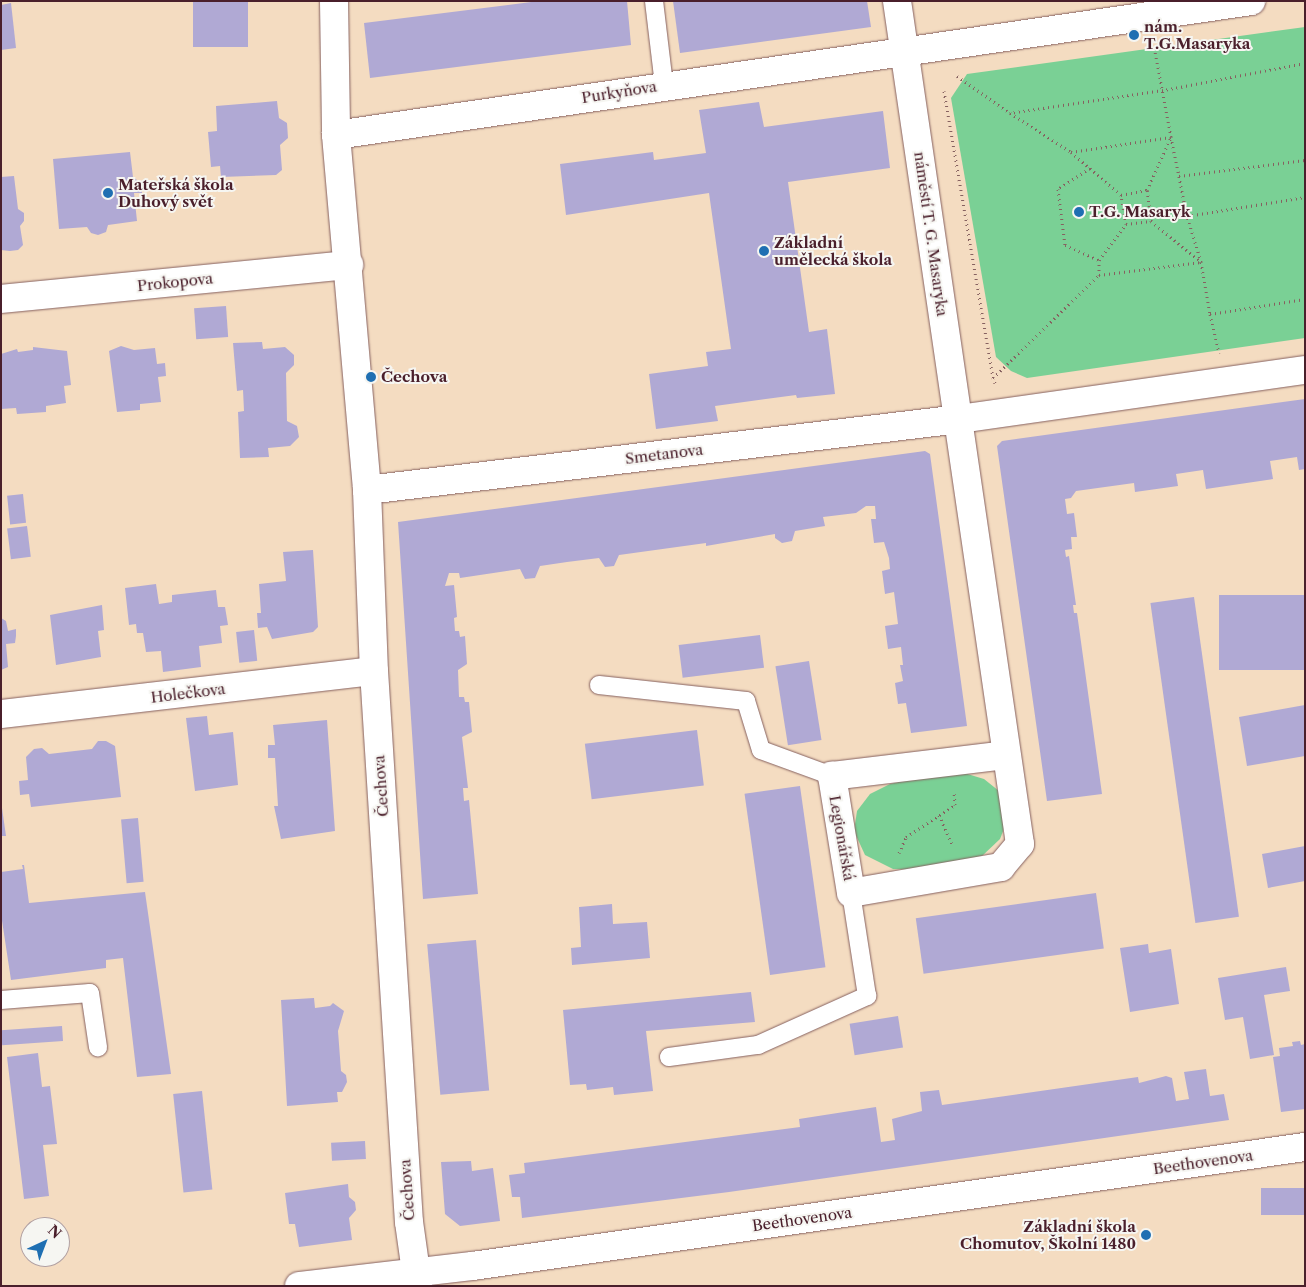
<!DOCTYPE html>
<meta charset="utf-8">
<style>
body{margin:0}
#map{position:relative;width:1306px;height:1287px;overflow:hidden;background:#f4dcc1;font-family:"Libre Caslon Text",serif}
div>[style]{position:absolute}
[style*='--x']{left:calc(var(--x)*1px);top:calc(var(--y)*1px);width:calc(var(--w)*1px);rotate:calc(var(--a)*1deg)}
.green>*{inset:0;background:#7ad095}
.building>*{inset:0;background:#b0a9d4;transform-origin:0 0}
.path>*{height:3px;margin-top:-1.5px;transform-origin:0;background:repeating-linear-gradient(90deg,#866160 0 1px,transparent 0 5px)}
.roads{filter:drop-shadow(0 0 1px #866160) drop-shadow(0 0 1px #866160)}
.lane>*{height:18px;margin:-9px;padding:0 9px;transform-origin:9px;border-radius:9px;background:#fff}
.street>*{height:28px;margin:-14px;padding:0 14px;transform-origin:14px;border-radius:14px;background:#fff}
.dots>*{width:14px;height:14px;translate:-50% -50%;box-sizing:border-box;border:2px solid #f6f6f2;border-radius:50%}
span{translate:-50% -50%;white-space:nowrap;text-align:center;line-height:1.15;-webkit-text-stroke:4px #f6f6f2;paint-order:stroke}
.poi-label{font-size:15px;color:#4a1f2b;font-weight:700}
.left{translate:0 -50%;text-align:left}
.right{translate:-100% -50%;text-align:right}
.street-label{font-size:15px;color:#4a1f2b}
.frame{position:absolute;inset:0;border:2px solid #4a1f2b;pointer-events:none}
.north{position:absolute;left:20px;top:1217px;width:50px;height:50px;box-sizing:border-box;background:#f6f6f2;border:1px solid #b1a0a2;border-radius:50%;rotate:43deg;font-size:14px;font-weight:700;line-height:20px;text-align:center;color:#4a1f2b}
.north::after{content:'';display:block;margin:auto;width:18px;height:22px;background:#1f6fb2;clip-path:polygon(50% 0,100% 100%,50% 72%,0 100%)}
</style>
<div id="map">
<div class="green">
<div style="clip-path:polygon(1305px 27px,1305px 338px,1027px 378px,1011px 371px,996px 357px,951px 98px,967px 74px)"></div>
<div style="clip-path:polygon(964px 773px,984px 779px,999px 791px,1009px 816px,1000px 839px,981px 857px,925px 870px,893px 869px,865px 855px,854px 831px,857px 811px,870px 794px,890px 784px,923px 776px)"></div>
</div>
<div class="building">
<div style="left:193px;top:1px;width:55px;height:46px"></div>
<div style="clip-path:polygon(539px 1px,627px 1px,631px 45px,370px 78px,364px 23px)"></div>
<div style="clip-path:polygon(673px 1px,867px 1px,871px 27px,680px 53px)"></div>
<div style="clip-path:polygon(11px 3px,16px 48px,1px 50px,1px 5px)"></div>
<div style="clip-path:polygon(277px 101px,279px 118px,287px 123px,288px 138px,280px 145px,282px 170px,276px 175px,221px 177px,220px 166px,211px 167px,208px 132px,217px 131px,216px 106px)"></div>
<div style="clip-path:polygon(759px 102px,764px 127px,883px 111px,890px 168px,788px 182px,809px 332px,827px 329px,835px 394px,797px 398px,796px 395px,715px 406px,718px 421px,656px 429px,649px 374px,708px 366px,706px 352px,731px 349px,709px 193px,566px 215px,560px 164px,653px 152px,654px 160px,706px 153px,699px 110px)"></div>
<div style="clip-path:polygon(130px 152px,133px 177px,141px 183px,142px 193px,134px 193px,137px 221px,108px 225px,106px 232px,98px 235px,91px 233px,87px 227px,59px 229px,53px 159px)"></div>
<div style="clip-path:polygon(14px 176px,18px 209px,24px 213px,24px 221px,20px 226px,23px 245px,18px 250px,10px 251px,1px 250px,1px 177px)"></div>
<div style="left:226px;top:306px;width:31px;height:32px;rotate:86deg"></div>
<div style="clip-path:polygon(262px 342px,263px 349px,285px 347px,294px 355px,294px 365px,286px 373px,287px 421px,297px 426px,299px 437px,290px 446px,268px 448px,269px 457px,240px 458px,238px 412px,244px 411px,243px 390px,237px 391px,233px 343px)"></div>
<div style="clip-path:polygon(121px 346px,134px 350px,155px 348px,157px 364px,165px 363px,166px 376px,158px 377px,161px 402px,140px 404px,140px 410px,117px 412px,109px 351px)"></div>
<div style="clip-path:polygon(33px 347px,67px 351px,71px 385px,64px 386px,66px 403px,46px 406px,46px 412px,17px 414px,16px 408px,1px 409px,1px 354px,17px 349px,18px 352px,33px 350px)"></div>
<div style="clip-path:polygon(1305px 399px,1305px 469px,1299px 470px,1297px 457px,1270px 461px,1273px 479px,1206px 489px,1203px 470px,1176px 474px,1178px 486px,1135px 492px,1134px 483px,1076px 491px,1071px 498px,1065px 499px,1067px 514px,1074px 513px,1077px 537px,1071px 537px,1072px 549px,1065px 550px,1066px 557px,1069px 556px,1076px 605px,1073px 605px,1074px 613px,1077px 613px,1102px 794px,1047px 801px,997px 446px,1002px 441px)"></div>
<div style="clip-path:polygon(925px 451px,930px 454px,967px 726px,911px 733px,906px 703px,898px 704px,895px 683px,903px 681px,900px 665px,903px 665px,901px 647px,888px 649px,885px 626px,898px 624px,894px 592px,885px 594px,882px 571px,890px 569px,889px 558px,884px 542px,874px 543px,871px 519px,876px 519px,875px 506px,866px 506px,856px 513px,823px 517px,825px 526px,795px 531px,792px 541px,782px 543px,775px 538px,775px 534px,706px 546px,706px 543px,619px 555px,614px 566px,605px 567px,599px 558px,567px 562px,540px 566px,535px 578px,525px 579px,520px 569px,460px 578px,459px 573px,449px 573px,445px 586px,454px 585px,457px 617px,454px 618px,455px 631px,459px 631px,460px 637px,465px 636px,467px 664px,458px 670px,459px 697px,464px 697px,465px 702px,469px 702px,472px 732px,462px 737px,468px 788px,463px 788px,464px 801px,469px 800px,478px 894px,423px 899px,398px 522px)"></div>
<div style="left:23px;top:494px;width:29px;height:16px;rotate:84deg"></div>
<div style="left:27px;top:526px;width:31px;height:20px;rotate:83deg"></div>
<div style="clip-path:polygon(313px 550px,318px 627px,313px 632px,272px 639px,267px 627px,258px 628px,257px 613px,261px 613px,259px 584px,286px 581px,283px 552px)"></div>
<div style="clip-path:polygon(156px 584px,159px 604px,172px 602px,172px 595px,216px 590px,218px 607px,225px 607px,228px 625px,220px 626px,222px 643px,199px 646px,201px 667px,163px 672px,161px 651px,146px 652px,143px 633px,137px 633px,136px 624px,129px 625px,125px 588px)"></div>
<div style="left:1305px;top:595px;width:75px;height:86px;rotate:90deg"></div>
<div style="left:1194px;top:597px;width:323px;height:44px;rotate:82deg"></div>
<div style="clip-path:polygon(102px 605px,104px 630px,98px 631px,101px 657px,56px 665px,50px 615px)"></div>
<div style="clip-path:polygon(1px 618px,6px 621px,8px 631px,16px 629px,16px 636px,15px 643px,6px 644px,8px 667px,1px 670px)"></div>
<div style="left:254px;top:630px;width:31px;height:18px;rotate:84deg"></div>
<div style="left:760px;top:635px;width:33px;height:82px;rotate:83deg"></div>
<div style="left:809px;top:661px;width:80px;height:34px;rotate:81deg"></div>
<div style="clip-path:polygon(1305px 705px,1305px 756px,1247px 766px,1239px 717px)"></div>
<div style="clip-path:polygon(207px 716px,209px 735px,233px 732px,238px 785px,195px 791px,186px 718px)"></div>
<div style="clip-path:polygon(327px 720px,335px 831px,281px 839px,274px 806px,278px 806px,275px 758px,268px 758px,268px 745px,275px 745px,273px 725px)"></div>
<div style="left:697px;top:730px;width:56px;height:113px;rotate:83deg"></div>
<div style="clip-path:polygon(98px 741px,106px 741px,115px 746px,121px 797px,31px 807px,29px 794px,20px 795px,19px 781px,28px 780px,26px 757px,34px 749px,42px 748px,49px 754px,92px 749px)"></div>
<div style="left:800px;top:786px;width:183px;height:56px;rotate:82deg"></div>
<div style="clip-path:polygon(1px 801px,6px 836px,1px 836px)"></div>
<div style="left:138px;top:818px;width:64px;height:17px;rotate:85deg"></div>
<div style="clip-path:polygon(1305px 846px,1305px 881px,1268px 888px,1262px 854px)"></div>
<div style="clip-path:polygon(22px 865px,24px 865px,29px 903px,145px 892px,171px 1074px,137px 1077px,123px 958px,106px 960px,106px 968px,11px 980px,1px 914px,1px 872px,23px 869px)"></div>
<div style="left:1096px;top:893px;width:56px;height:182px;rotate:82deg"></div>
<div style="clip-path:polygon(612px 904px,613px 924px,647px 922px,650px 958px,572px 965px,571px 948px,581px 947px,579px 907px)"></div>
<div style="left:476px;top:940px;width:151px;height:49px;rotate:85deg"></div>
<div style="clip-path:polygon(1148px 944px,1149px 953px,1171px 949px,1179px 1004px,1130px 1012px,1120px 948px)"></div>
<div style="clip-path:polygon(1286px 967px,1290px 991px,1264px 995px,1274px 1055px,1250px 1059px,1243px 1017px,1225px 1020px,1218px 978px)"></div>
<div style="clip-path:polygon(751px 992px,755px 1022px,646px 1031px,653px 1091px,614px 1095px,613px 1087px,587px 1090px,586px 1084px,570px 1085px,563px 1010px)"></div>
<div style="clip-path:polygon(314px 998px,315px 1008px,330px 1006px,333px 1003px,344px 1011px,338px 1031px,341px 1071px,346px 1075px,347px 1082px,342px 1092px,337px 1092px,338px 1102px,287px 1106px,281px 1000px)"></div>
<div style="left:898px;top:1016px;width:32px;height:49px;rotate:81deg"></div>
<div style="left:62px;top:1026px;width:15px;height:61px;rotate:86deg"></div>
<div style="clip-path:polygon(1300px 1041px,1301px 1045px,1305px 1044px,1305px 1109px,1281px 1112px,1273px 1057px,1280px 1056px,1279px 1048px,1293px 1046px,1292px 1042px)"></div>
<div style="clip-path:polygon(38px 1053px,42px 1087px,50px 1086px,57px 1144px,43px 1145px,49px 1196px,24px 1199px,7px 1057px)"></div>
<div style="clip-path:polygon(1206px 1069px,1210px 1096px,1224px 1094px,1229px 1120px,729px 1192px,522px 1218px,520px 1197px,512px 1197px,509px 1175px,525px 1173px,524px 1163px,800px 1127px,799px 1119px,876px 1107px,881px 1142px,895px 1140px,892px 1119px,922px 1111px,920px 1092px,939px 1090px,942px 1105px,1138px 1077px,1139px 1083px,1166px 1076px,1172px 1078px,1176px 1101px,1189px 1099px,1184px 1072px)"></div>
<div style="left:202px;top:1091px;width:99px;height:29px;rotate:84deg"></div>
<div style="left:365px;top:1141px;width:18px;height:34px;rotate:87deg"></div>
<div style="clip-path:polygon(471px 1161px,472px 1171px,493px 1168px,500px 1221px,460px 1226px,445px 1214px,441px 1162px)"></div>
<div style="clip-path:polygon(348px 1184px,349px 1197px,355px 1202px,356px 1210px,349px 1218px,352px 1240px,299px 1247px,295px 1224px,289px 1224px,285px 1193px)"></div>
<div style="left:1305px;top:1188px;width:27px;height:44px;rotate:90deg"></div>
</div>
<div class="path">
<div style="--x:1305;--y:63;--w:145;--a:169.2"></div>
<div style="--x:1163;--y:90;--w:155;--a:171.5"></div>
<div style="--x:1010;--y:113;--w:72;--a:32.6"></div>
<div style="--x:1071;--y:152;--w:101;--a:-8.5"></div>
<div style="--x:1171;--y:137;--w:81;--a:78.6"></div>
<div style="--x:1187;--y:216;--w:120;--a:-9.1"></div>
<div style="--x:957;--y:76;--w:65;--a:34.9"></div>
<div style="--x:944;--y:91;--w:291;--a:80.3"></div>
<div style="--x:1071;--y:152;--w:66;--a:40.7"></div>
<div style="--x:1090;--y:168;--w:38;--a:147"></div>
<div style="--x:1058;--y:189;--w:56;--a:82.9"></div>
<div style="--x:1065;--y:245;--w:37;--a:24"></div>
<div style="--x:1179;--y:176;--w:127;--a:-7.2"></div>
<div style="--x:1151;--y:221;--w:31;--a:-97"></div>
<div style="--x:1147;--y:190;--w:58;--a:-65.6"></div>
<div style="--x:1171;--y:137;--w:93;--a:-100.6"></div>
<div style="--x:1126;--y:224;--w:29;--a:-100"></div>
<div style="--x:1121;--y:195;--w:26;--a:-11"></div>
<div style="--x:1099;--y:275;--w:103;--a:-7.3"></div>
<div style="--x:1201;--y:262;--w:48;--a:-106.9"></div>
<div style="--x:1210;--y:314;--w:40;--a:77"></div>
<div style="--x:995;--y:383;--w:5;--a:-112"></div>
<div style="--x:993;--y:378;--w:148;--a:-44.2"></div>
<div style="--x:1099;--y:275;--w:15;--a:-90"></div>
<div style="--x:1099;--y:260;--w:45;--a:-53.1"></div>
<div style="--x:1126;--y:224;--w:25;--a:-7"></div>
<div style="--x:1151;--y:221;--w:65;--a:39.4"></div>
<div style="--x:1201;--y:262;--w:53;--a:80.2"></div>
<div style="--x:1210;--y:314;--w:96;--a:-9"></div>
<div style="--x:939;--y:815;--w:34;--a:66"></div>
<div style="--x:899;--y:853;--w:17;--a:-66"></div>
<div style="--x:906;--y:837;--w:59;--a:-33.1"></div>
<div style="--x:955;--y:805;--w:13;--a:-94"></div>
</div>
<div class="roads">
<div class="lane">
<div style="--x:654;--y:1;--w:85;--a:83.2"></div>
<div style="--x:599;--y:685;--w:148;--a:6.2"></div>
<div style="--x:746;--y:701;--w:51;--a:73"></div>
<div style="--x:761;--y:750;--w:76;--a:20.1"></div>
<div style="--x:1;--y:1000;--w:89;--a:-4.5"></div>
<div style="--x:90;--y:993;--w:55;--a:81.6"></div>
<div style="--x:669;--y:1057;--w:90;--a:-7.7"></div>
<div style="--x:758;--y:1045;--w:120;--a:-24.2"></div>
<div style="--x:867;--y:996;--w:104;--a:-98.8"></div>
</div>
<div class="street">
<div style="--x:334;--y:1;--w:134;--a:89.1"></div>
<div style="--x:336;--y:135;--w:356;--a:85"></div>
<div style="--x:367;--y:490;--w:181;--a:87.8"></div>
<div style="--x:374;--y:671;--w:552;--a:86.37"></div>
<div style="--x:409;--y:1222;--w:65;--a:82"></div>
<div style="--x:897;--y:1;--w:852;--a:81.7"></div>
<div style="--x:1020;--y:844;--w:30;--a:130"></div>
<div style="--x:1001;--y:867;--w:152;--a:170.2"></div>
<div style="--x:851;--y:893;--w:119;--a:-99.2"></div>
<div style="--x:832;--y:776;--w:175;--a:-6.9"></div>
<div style="--x:336;--y:135;--w:925;--a:-8.33"></div>
<div style="--x:1;--y:299;--w:350;--a:-5.6"></div>
<div style="--x:367;--y:490;--w:597;--a:-6.83"></div>
<div style="--x:960;--y:419;--w:348;--a:-8.1"></div>
<div style="--x:1;--y:714;--w:375;--a:-6.6"></div>
<div style="--x:299;--y:1286;--w:175;--a:-6.6"></div>
<div style="--x:473;--y:1266;--w:840;--a:-8.14"></div>
</div>
</div>
<div class="dots">
<div style="left:1134px;top:35px;background:#1f6fb2"></div>
<div style="left:108px;top:193px;background:#1f6fb2"></div>
<div style="left:1079px;top:212px;background:#1f6fb2"></div>
<div style="left:764px;top:251px;background:#1f6fb2"></div>
<div style="left:371px;top:377px;background:#1f6fb2"></div>
<div style="left:1146px;top:1235px;background:#1f6fb2"></div>
</div>
<div class="poi-label">
<span class="left" style="left:1144px;top:35px">nám.<br>T.G.Masaryka</span>
<span class="left" style="left:118px;top:193px">Mateřská škola<br>Duhový svět</span>
<span class="left" style="left:1089px;top:212px">T.G. Masaryk</span>
<span class="left" style="left:774px;top:251px">Základní<br>umělecká škola</span>
<span class="left" style="left:381px;top:377px">Čechova</span>
<span class="right" style="left:1136px;top:1235px">Základní škola<br>Chomutov, Školní 1480</span>
</div>
<div class="street-label">
<span style="left:619px;top:92px;rotate:-9deg">Purkyňova</span>
<span style="left:931px;top:234px;rotate:82deg">náměstí T. G. Masaryka</span>
<span style="left:175px;top:282px;rotate:-6deg">Prokopova</span>
<span style="left:664px;top:454px;rotate:-7deg">Smetanova</span>
<span style="left:188px;top:693px;rotate:-7deg">Holečkova</span>
<span style="left:381px;top:786px;rotate:-94deg">Čechova</span>
<span style="left:842px;top:838px;rotate:80deg">Legionářská</span>
<span style="left:1203px;top:1162px;rotate:-8deg">Beethovenova</span>
<span style="left:407px;top:1190px;rotate:-94deg">Čechova</span>
<span style="left:802px;top:1219px;rotate:-8deg">Beethovenova</span>
</div>
<div class="frame"></div>
<div class="north">N</div>
</div>
